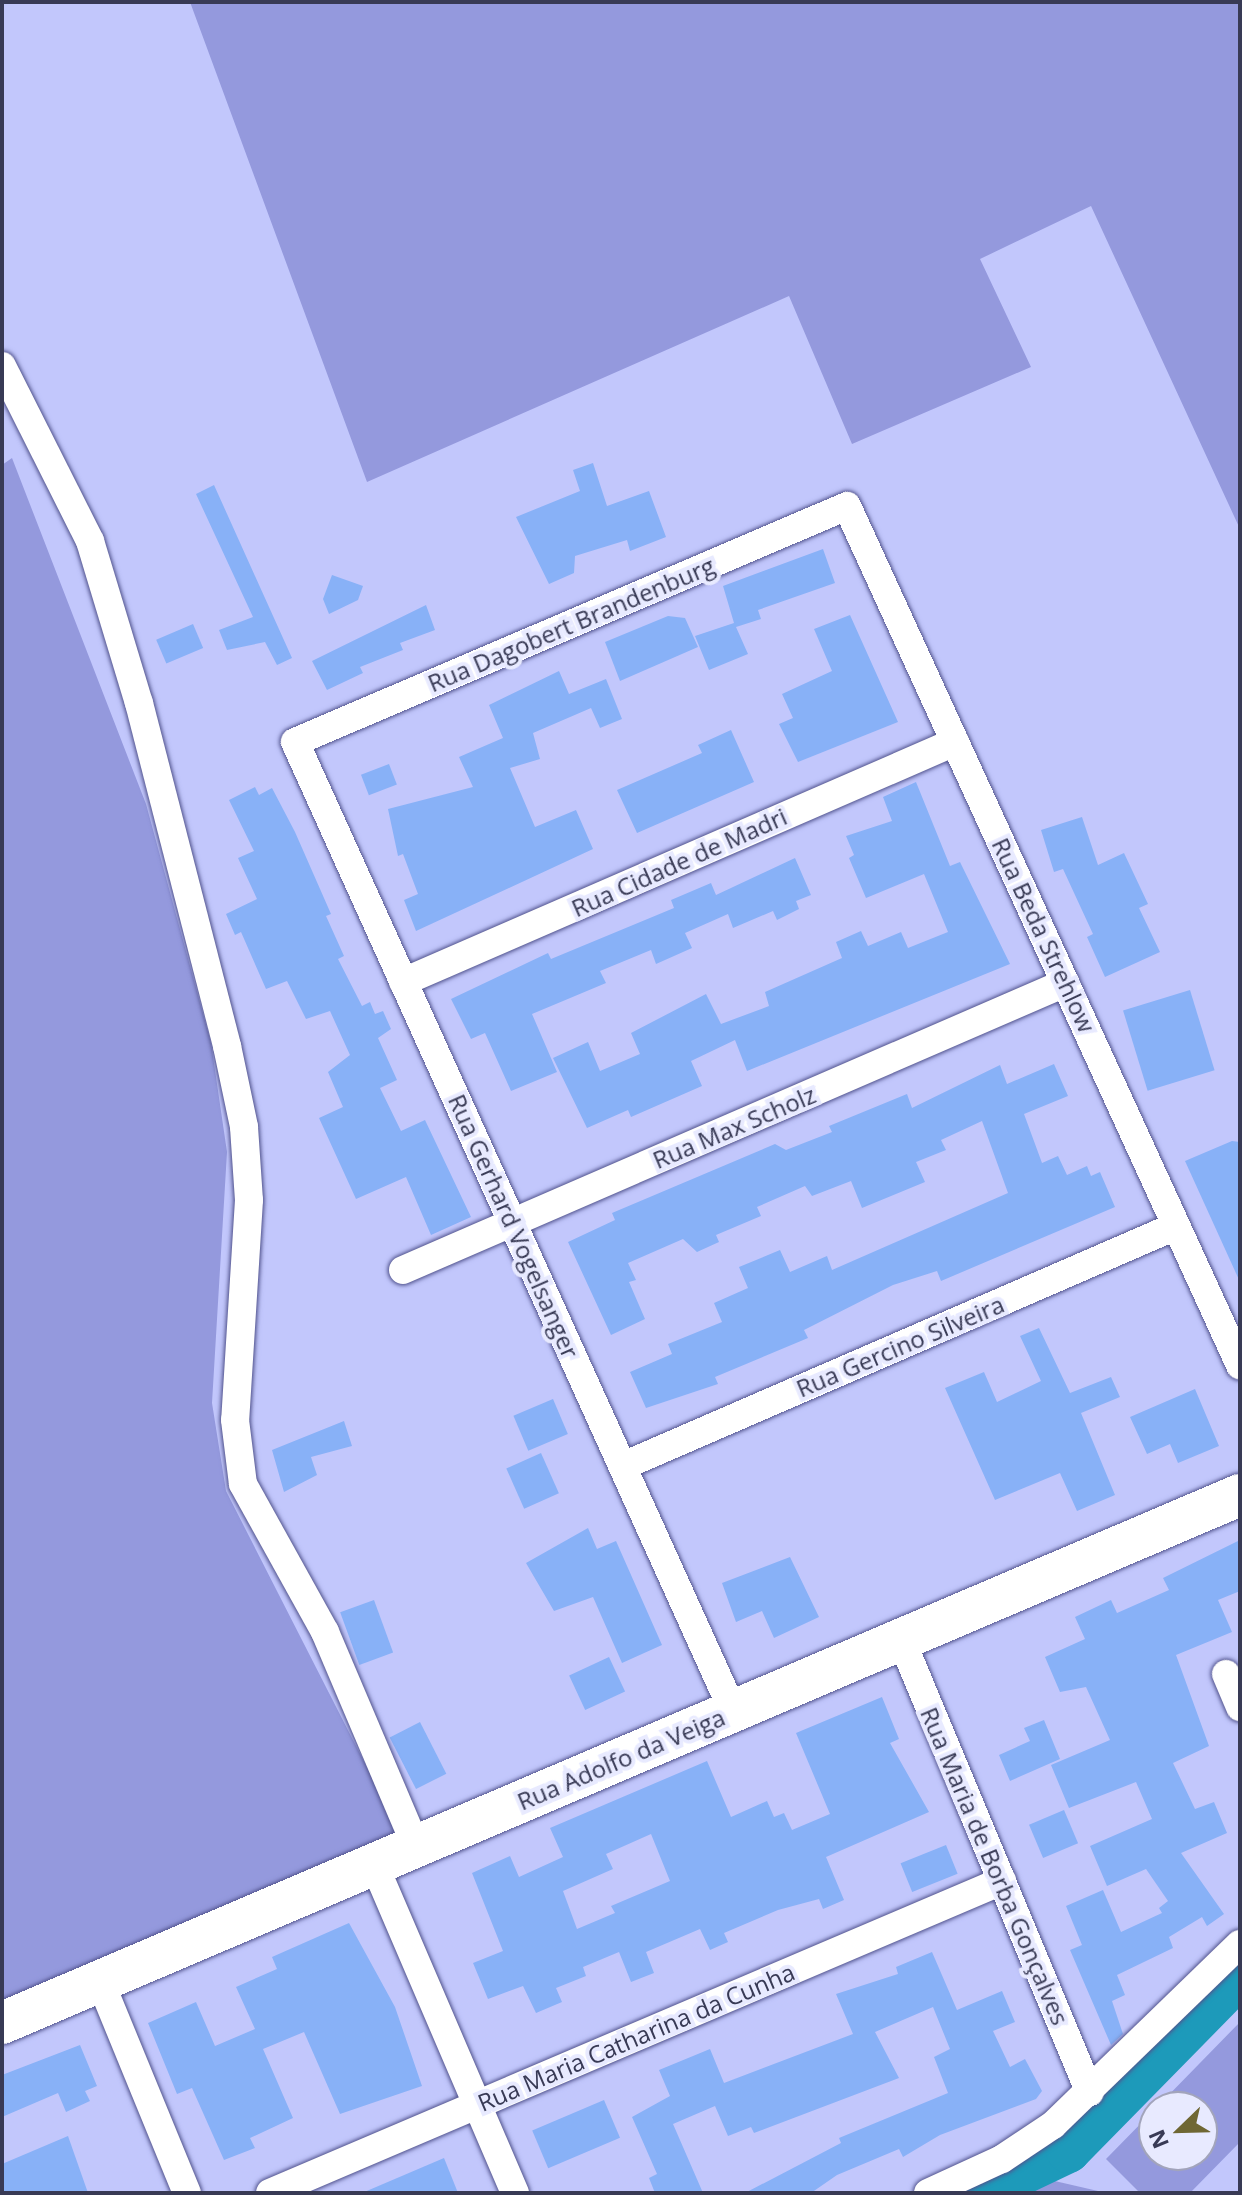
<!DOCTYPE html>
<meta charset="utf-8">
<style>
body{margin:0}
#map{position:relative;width:1242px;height:2195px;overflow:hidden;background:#c2c7fc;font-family:"Open Sans",sans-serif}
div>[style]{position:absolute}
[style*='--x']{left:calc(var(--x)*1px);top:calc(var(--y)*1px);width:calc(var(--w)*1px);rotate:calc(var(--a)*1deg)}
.green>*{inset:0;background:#9499dd}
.river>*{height:44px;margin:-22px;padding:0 22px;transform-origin:22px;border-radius:22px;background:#1d9aba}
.building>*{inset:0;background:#88b1f7;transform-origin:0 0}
.roads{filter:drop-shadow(0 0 2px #51538d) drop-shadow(0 0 2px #51538d)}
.street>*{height:28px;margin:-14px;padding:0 14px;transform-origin:14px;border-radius:14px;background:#fff}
.secondary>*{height:42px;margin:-21px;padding:0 21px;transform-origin:21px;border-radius:21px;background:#fff}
span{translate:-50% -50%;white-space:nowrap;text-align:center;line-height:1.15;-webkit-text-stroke:8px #e8eaff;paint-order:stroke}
.street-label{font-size:24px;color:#383a55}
.frame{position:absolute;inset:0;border:4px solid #383a55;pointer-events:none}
.north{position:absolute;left:1138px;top:2091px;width:80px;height:80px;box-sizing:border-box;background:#e8eaff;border:2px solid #a2a4bb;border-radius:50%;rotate:247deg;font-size:22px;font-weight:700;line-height:32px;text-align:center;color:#383a55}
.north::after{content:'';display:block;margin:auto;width:28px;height:36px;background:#6f6734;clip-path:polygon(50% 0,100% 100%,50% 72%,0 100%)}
</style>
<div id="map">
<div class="green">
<div style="clip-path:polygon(190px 2px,1240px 2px,1240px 529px,1091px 206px,980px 259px,1031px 367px,852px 444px,789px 296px,367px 482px)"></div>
<div style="clip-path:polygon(12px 458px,146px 804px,211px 1043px,227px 1152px,212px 1403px,226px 1491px,403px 1838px,2px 2005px,2px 465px)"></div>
<div style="clip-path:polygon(1240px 2022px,1240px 2142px,1190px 2193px,1140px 2193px,1106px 2159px,1154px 2110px,1154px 2155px,1202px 2155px,1202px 2107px,1157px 2107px)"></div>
<div style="clip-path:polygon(1046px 2179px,1098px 2191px,1099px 2193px,1007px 2193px)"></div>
</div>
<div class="river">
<div style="--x:980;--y:2193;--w:98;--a:-25.5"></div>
<div style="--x:1068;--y:2151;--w:245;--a:-45.5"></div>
</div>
<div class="building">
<div style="clip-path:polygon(593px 463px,607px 506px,649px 491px,666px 537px,630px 551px,627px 540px,575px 556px,574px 573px,549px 584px,516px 517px,580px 491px,573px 470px)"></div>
<div style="clip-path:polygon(214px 485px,292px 658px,277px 665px,265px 642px,227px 650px,219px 630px,253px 617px,196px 494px)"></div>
<div style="clip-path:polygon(823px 549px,835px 583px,758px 610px,761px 619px,736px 627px,748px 654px,709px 670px,695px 636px,734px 623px,723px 586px)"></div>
<div style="clip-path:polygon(332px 575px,363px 586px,358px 600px,329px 614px,323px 599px)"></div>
<div style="clip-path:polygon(426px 605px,435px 630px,400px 643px,403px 650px,360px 667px,363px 673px,327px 690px,312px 661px)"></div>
<div style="clip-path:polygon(850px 615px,898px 722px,798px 762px,779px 724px,793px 718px,782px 694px,832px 671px,814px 629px)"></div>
<div style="clip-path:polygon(668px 616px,685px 618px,698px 647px,620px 681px,605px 642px)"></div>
<div style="left:193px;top:624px;width:26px;height:40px;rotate:67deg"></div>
<div style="clip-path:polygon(559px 671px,569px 694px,606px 679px,622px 719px,600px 728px,591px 708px,533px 733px,540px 759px,510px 768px,535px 827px,576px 810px,593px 849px,416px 931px,404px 900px,418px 894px,403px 854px,398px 856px,388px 809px,473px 787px,459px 757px,503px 738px,489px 705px)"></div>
<div style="clip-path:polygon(731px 730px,754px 782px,637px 833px,617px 790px,702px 753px,698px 745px)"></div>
<div style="left:389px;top:764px;width:22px;height:30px;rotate:69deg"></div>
<div style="clip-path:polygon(916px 782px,950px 866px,960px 862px,1010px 964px,747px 1071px,735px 1040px,691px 1061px,702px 1086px,631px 1117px,628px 1110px,587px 1128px,553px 1058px,588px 1042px,600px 1071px,640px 1054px,631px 1033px,706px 994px,721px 1024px,769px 1006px,765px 992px,842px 958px,836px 942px,861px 931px,868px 946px,901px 932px,908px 948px,948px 932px,924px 874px,866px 898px,849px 858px,854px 855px,846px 836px,892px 821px,883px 797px)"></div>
<div style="clip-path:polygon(255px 787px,259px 795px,272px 788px,295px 832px,331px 914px,326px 916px,344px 956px,338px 959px,362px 1006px,370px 1002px,375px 1014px,383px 1011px,391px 1029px,378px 1038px,397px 1080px,380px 1088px,401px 1131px,425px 1120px,471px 1217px,431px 1235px,406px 1177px,356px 1199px,319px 1118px,343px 1107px,328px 1072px,350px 1055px,330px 1011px,306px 1019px,287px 981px,266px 989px,241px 932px,235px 935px,226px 914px,257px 899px,238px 858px,254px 851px,229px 800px)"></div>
<div style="clip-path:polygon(1082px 817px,1098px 865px,1124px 853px,1148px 904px,1139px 908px,1160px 952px,1105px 977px,1087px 937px,1093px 934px,1063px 869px,1054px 872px,1041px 830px)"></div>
<div style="clip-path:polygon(795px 858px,811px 895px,796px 901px,799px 909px,777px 920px,773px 911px,733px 928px,728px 914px,685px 933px,692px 948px,656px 964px,651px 950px,600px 971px,606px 983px,532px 1014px,557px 1072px,511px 1091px,485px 1033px,471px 1039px,451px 999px,548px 953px,551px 959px,674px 908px,671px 900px,711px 883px,716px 895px)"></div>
<div style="left:1190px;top:990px;width:84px;height:70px;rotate:73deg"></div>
<div style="clip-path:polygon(1054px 1064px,1068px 1096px,1024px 1114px,1042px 1163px,1058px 1156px,1067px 1175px,1087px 1166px,1091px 1176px,1100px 1172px,1115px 1207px,941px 1281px,937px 1271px,893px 1285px,804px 1330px,808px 1338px,715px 1377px,718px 1384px,646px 1408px,630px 1372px,672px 1354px,668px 1344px,722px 1322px,714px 1303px,748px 1288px,739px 1267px,780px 1250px,790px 1272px,827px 1256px,832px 1270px,1008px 1193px,982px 1121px,941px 1140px,946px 1150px,916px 1162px,925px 1182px,862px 1208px,851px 1181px,812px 1196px,805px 1186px,757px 1207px,761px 1216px,716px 1235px,719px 1242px,697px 1252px,683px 1239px,628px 1263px,636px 1280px,629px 1282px,645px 1319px,611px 1335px,568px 1242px,615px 1220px,612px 1213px,775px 1144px,786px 1150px,832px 1132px,829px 1126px,907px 1094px,912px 1108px,1000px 1065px,1007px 1084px)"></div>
<div style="clip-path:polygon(1232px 1141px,1240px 1142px,1240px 1282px,1185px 1161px)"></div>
<div style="clip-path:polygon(1039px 1328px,1070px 1393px,1111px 1377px,1120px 1397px,1081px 1413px,1115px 1495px,1077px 1511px,1060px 1473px,995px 1500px,945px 1388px,984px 1372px,997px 1402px,1041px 1381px,1020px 1336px)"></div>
<div style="clip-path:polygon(1195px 1389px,1219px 1446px,1178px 1463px,1170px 1444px,1147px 1454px,1130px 1417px)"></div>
<div style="left:553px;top:1399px;width:38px;height:43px;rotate:67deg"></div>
<div style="clip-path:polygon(344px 1421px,352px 1446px,311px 1457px,317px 1475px,284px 1492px,272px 1450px)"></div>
<div style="left:541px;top:1453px;width:44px;height:38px;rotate:66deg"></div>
<div style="clip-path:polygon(588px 1528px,597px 1549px,616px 1541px,662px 1645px,622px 1663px,593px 1597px,554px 1611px,526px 1563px)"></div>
<div style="clip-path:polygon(1240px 1540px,1240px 1591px,1218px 1600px,1232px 1632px,1176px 1655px,1209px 1746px,1173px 1763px,1195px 1809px,1214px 1802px,1227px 1833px,1181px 1853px,1224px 1914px,1207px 1926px,1202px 1917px,1169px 1937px,1173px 1948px,1117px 1975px,1125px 1995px,1112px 2001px,1123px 2034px,1111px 2045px,1070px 1950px,1082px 1945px,1066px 1906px,1103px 1890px,1121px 1932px,1162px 1913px,1159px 1908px,1168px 1901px,1146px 1869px,1107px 1886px,1090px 1846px,1152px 1819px,1136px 1782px,1069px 1808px,1051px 1765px,1110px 1740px,1086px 1687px,1060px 1692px,1045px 1657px,1085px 1639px,1075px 1617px,1111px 1600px,1117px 1613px,1169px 1590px,1163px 1578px)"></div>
<div style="clip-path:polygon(790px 1557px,819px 1617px,774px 1638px,762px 1611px,736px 1622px,722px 1583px)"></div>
<div style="left:374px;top:1600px;width:56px;height:36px;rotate:70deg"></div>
<div style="left:609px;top:1657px;width:38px;height:44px;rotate:65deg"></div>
<div style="clip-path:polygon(evenodd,882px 1697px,899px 1739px,890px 1743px,929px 1812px,826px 1857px,844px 1900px,823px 1909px,819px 1899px,778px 1910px,724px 1933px,728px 1942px,710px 1950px,700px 1929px,646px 1952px,654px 1973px,631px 1982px,619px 1952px,583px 1967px,586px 1976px,556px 1988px,562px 2002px,536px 2013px,523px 1986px,488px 1999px,473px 1963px,503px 1951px,472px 1873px,510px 1856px,519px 1877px,563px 1857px,550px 1828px,707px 1761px,731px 1817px,767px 1801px,774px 1817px,784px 1813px,792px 1830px,830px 1814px,796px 1733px,882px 1697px,651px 1834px,670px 1881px,611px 1906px,615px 1913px,577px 1929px,563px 1891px,613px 1869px,606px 1854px,651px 1834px)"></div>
<div style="clip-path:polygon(1044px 1720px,1060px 1759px,1010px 1781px,999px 1755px,1030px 1741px,1024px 1728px)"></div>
<div style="left:420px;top:1722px;width:58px;height:34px;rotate:63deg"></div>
<div style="left:1064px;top:1810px;width:36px;height:38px;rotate:67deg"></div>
<div style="left:946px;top:1845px;width:31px;height:49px;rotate:68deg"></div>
<div style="clip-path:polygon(349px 1923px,395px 2007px,422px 2086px,340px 2114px,304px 2032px,263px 2049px,293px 2118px,250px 2138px,255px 2148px,224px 2160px,192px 2088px,177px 2094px,148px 2023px,196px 2002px,215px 2046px,255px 2029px,236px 1987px,277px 1969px,272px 1957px)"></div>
<div style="clip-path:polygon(932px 1952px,957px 2010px,1002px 1991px,1015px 2022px,993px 2031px,1010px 2067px,1025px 2059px,1042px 2091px,1036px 2099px,940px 2135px,903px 2157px,899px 2149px,837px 2175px,811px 2193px,745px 2193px,841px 2143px,839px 2138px,948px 2093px,934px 2057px,950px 2049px,933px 2007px,875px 2032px,899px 2078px,754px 2133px,751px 2127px,728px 2136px,715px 2106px,673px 2124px,703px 2193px,655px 2193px,649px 2178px,657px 2174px,632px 2117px,670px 2096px,659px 2070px,710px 2049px,724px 2083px,853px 2034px,836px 1994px,898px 1974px,896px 1967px)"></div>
<div style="clip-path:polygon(80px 2045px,97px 2086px,85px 2091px,90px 2101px,66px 2112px,58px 2093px,2px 2117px,2px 2075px)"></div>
<div style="left:604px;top:2100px;width:41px;height:78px;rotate:67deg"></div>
<div style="clip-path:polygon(68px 2136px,88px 2193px,2px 2193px,2px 2164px)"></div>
<div style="clip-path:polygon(444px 2158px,458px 2193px,362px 2193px)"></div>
</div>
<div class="roads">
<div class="street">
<div style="--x:2;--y:366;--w:196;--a:63.3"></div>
<div style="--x:90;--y:541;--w:169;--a:73.2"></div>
<div style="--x:139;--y:703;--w:354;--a:75.6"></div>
<div style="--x:227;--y:1046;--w:83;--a:78.1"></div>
<div style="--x:244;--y:1127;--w:73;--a:86.1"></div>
<div style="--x:249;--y:1200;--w:220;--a:93.6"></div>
<div style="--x:235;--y:1420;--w:64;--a:82.9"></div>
<div style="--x:243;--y:1484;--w:169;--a:61"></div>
<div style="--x:325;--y:1632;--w:233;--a:67"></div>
<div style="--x:403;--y:982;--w:602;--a:-23.5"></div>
<div style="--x:403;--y:1270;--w:722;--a:-23.44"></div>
<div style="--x:623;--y:1466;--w:603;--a:-23.46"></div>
<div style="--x:901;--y:1639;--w:491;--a:67.4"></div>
<div style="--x:1226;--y:1674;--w:36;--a:67"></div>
<div style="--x:733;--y:1711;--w:1063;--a:-114.32"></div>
<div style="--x:295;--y:742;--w:600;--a:-23.15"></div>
<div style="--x:847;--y:506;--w:945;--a:65.42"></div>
<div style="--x:374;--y:1864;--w:358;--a:66.8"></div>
<div style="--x:100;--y:1981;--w:229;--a:67.7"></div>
<div style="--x:270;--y:2193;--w:796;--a:-23.09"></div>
<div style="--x:928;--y:2193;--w:81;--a:-24.7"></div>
<div style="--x:1002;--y:2159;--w:61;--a:-33.7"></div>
<div style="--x:1053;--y:2125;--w:260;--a:-44.1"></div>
</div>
<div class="secondary">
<div style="--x:2;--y:2023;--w:1346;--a:-23.1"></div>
</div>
</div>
<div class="street-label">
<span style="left:571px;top:624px;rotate:-23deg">Rua Dagobert Brandenburg</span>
<span style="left:679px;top:862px;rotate:-24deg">Rua Cidade de Madri</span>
<span style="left:1044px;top:935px;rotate:65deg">Rua Beda Strehlow</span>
<span style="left:734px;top:1127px;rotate:-23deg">Rua Max Scholz</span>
<span style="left:514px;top:1226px;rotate:66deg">Rua Gerhard Vogelsanger</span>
<span style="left:900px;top:1346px;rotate:-23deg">Rua Gercino Silveira</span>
<span style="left:621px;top:1759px;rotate:-23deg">Rua Adolfo da Veiga</span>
<span style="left:995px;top:1866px;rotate:67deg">Rua Maria de Borba Gonçalves</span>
<span style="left:636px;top:2037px;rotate:-23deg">Rua Maria Catharina da Cunha</span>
</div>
<div class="frame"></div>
<div class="north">N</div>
</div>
